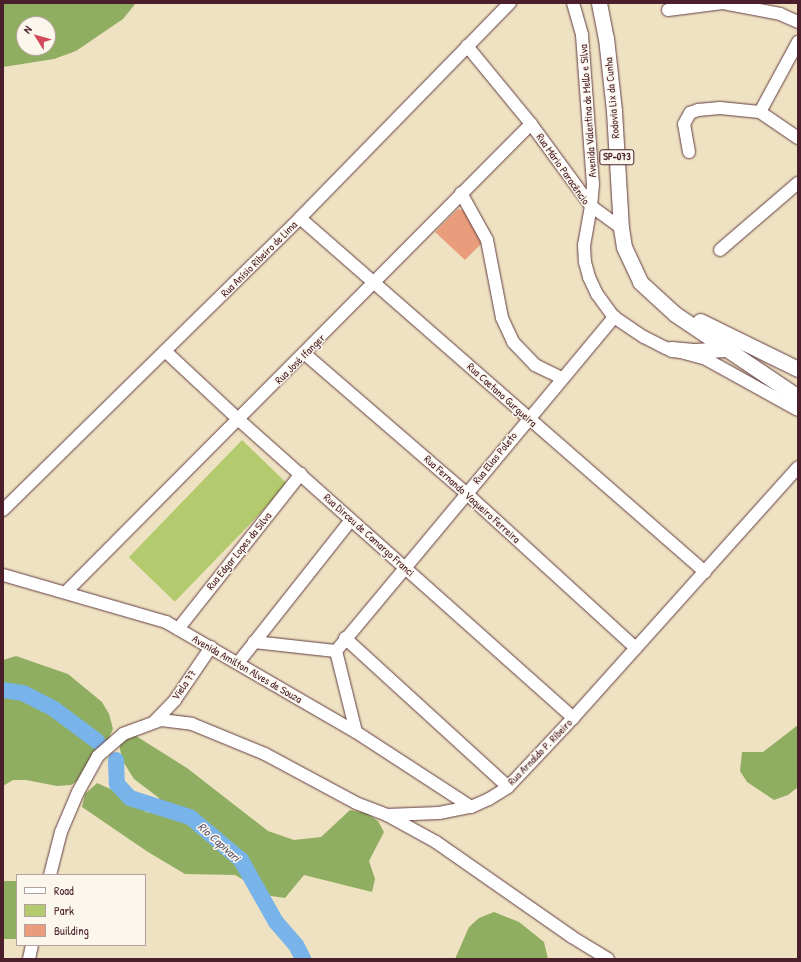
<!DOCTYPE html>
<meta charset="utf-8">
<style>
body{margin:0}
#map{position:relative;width:801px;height:962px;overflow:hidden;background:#efe2c2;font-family:"Patrick Hand",sans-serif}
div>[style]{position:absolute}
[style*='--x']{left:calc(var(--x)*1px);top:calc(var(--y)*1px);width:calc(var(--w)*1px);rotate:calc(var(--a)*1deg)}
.green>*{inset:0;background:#b4ca6e;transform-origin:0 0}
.forest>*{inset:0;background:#8fae61;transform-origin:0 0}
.river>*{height:16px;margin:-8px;padding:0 8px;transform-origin:8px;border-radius:8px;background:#78b3e9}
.building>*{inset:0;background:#ea9d7d}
.roads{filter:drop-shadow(0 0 1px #633c42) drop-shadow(0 0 1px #633c42)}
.minor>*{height:12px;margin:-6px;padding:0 6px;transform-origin:6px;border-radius:6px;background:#fff}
.major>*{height:15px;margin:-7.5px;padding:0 7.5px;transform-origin:7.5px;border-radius:7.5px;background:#fff}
span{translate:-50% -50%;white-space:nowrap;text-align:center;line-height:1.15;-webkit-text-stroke:3px #fbf7ec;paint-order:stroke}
.shield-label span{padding:1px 3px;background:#fbf7ec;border:1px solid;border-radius:3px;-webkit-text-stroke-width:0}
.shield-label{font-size:10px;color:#4a1f2b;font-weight:700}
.street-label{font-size:11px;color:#4a1f2b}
.water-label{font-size:12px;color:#5a536e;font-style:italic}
.frame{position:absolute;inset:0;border:4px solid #4a1f2b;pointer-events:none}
.legend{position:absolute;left:16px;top:874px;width:130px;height:72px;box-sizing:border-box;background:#fbf7ec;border:1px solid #b4a19f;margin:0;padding:5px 7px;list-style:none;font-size:12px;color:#4a1f2b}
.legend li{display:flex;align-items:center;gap:8px;height:20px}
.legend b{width:20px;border:1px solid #b4a19f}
.north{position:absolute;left:16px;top:16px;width:40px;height:40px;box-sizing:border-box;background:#fbf7ec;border:1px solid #b4a19f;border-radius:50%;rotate:307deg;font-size:11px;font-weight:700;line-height:16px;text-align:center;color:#4a1f2b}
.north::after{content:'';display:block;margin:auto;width:14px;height:18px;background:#d1495b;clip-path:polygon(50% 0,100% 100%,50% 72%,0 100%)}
</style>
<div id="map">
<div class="green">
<div style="left:242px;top:440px;width:64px;height:163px;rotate:44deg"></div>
</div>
<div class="forest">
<div style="clip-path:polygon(evenodd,3px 3px,136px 3px,123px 19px,76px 51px,54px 59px,3px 67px,3px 3px,24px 24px,48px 24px,48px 48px,24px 48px,24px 24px)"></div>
<div style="clip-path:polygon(16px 656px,68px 674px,102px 702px,109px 714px,113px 729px,107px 742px,84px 777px,71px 785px,57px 786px,26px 780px,13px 780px,3px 786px,3px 660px)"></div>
<div style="clip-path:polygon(798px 725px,798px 787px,788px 795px,774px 800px,747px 782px,740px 771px,742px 752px,763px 752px)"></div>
<div style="clip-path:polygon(136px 736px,187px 768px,268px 831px,294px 840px,321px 837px,350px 810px,366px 813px,378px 821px,384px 832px,369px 861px,375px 879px,372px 892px,304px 875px,285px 898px,271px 896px,235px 875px,185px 874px,148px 852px,82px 807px,85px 794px,97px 783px,124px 795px,146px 812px,164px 815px,159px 798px,134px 779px,122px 760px,118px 737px)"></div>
<div style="left:17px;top:881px;width:58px;height:15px;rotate:90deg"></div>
<div style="clip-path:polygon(494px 912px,519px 922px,544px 942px,548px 959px,455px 959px,469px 927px,479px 918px)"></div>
</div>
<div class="river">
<div style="--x:3;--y:690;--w:20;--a:9"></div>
<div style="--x:23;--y:693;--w:35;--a:27"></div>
<div style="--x:54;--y:709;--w:54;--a:36.7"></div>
<div style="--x:116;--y:760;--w:24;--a:88"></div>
<div style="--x:117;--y:784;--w:19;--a:47"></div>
<div style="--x:130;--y:798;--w:63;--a:17.6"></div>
<div style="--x:190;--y:817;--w:67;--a:40.1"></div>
<div style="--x:241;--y:860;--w:71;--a:60.6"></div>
<div style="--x:276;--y:922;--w:30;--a:49"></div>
<div style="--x:296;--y:945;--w:16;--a:63"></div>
</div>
<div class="building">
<div style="clip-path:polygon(458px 209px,467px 211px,485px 240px,465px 260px,435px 232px)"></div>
</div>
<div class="roads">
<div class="minor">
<div style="--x:573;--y:3;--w:33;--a:74"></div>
<div style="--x:582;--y:35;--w:149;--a:85.8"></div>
<div style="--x:593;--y:184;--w:22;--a:95"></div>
<div style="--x:591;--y:206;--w:37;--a:36"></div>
<div style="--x:668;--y:10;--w:55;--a:-7.3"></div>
<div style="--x:723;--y:3;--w:58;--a:10.9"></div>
<div style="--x:780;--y:14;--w:20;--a:24"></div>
<div style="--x:467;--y:46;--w:101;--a:50.6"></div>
<div style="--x:531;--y:124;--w:102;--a:53.8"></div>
<div style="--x:591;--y:206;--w:40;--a:100"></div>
<div style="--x:584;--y:245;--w:17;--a:87"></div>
<div style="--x:585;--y:262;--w:16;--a:75"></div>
<div style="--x:589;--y:277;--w:19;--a:65"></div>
<div style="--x:597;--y:294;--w:29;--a:54"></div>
<div style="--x:614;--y:317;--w:36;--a:34"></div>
<div style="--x:644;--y:337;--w:25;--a:27"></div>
<div style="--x:666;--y:348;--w:39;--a:15"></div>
<div style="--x:704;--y:358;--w:107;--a:29"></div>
<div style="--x:760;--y:112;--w:80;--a:-61.5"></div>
<div style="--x:689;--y:152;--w:28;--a:-100"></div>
<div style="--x:684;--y:124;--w:13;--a:-61"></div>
<div style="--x:690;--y:113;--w:9;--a:-21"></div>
<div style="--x:698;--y:110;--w:22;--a:-5"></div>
<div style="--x:720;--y:108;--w:40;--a:5.7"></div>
<div style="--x:760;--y:112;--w:46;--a:34.4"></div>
<div style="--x:461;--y:193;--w:54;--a:61"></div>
<div style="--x:487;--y:240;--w:79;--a:79.1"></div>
<div style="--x:502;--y:318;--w:26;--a:65"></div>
<div style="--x:513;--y:342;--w:32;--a:46"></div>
<div style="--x:535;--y:365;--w:30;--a:26"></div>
<div style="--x:300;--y:218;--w:538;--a:41.16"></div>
<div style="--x:720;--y:250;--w:103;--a:-40.7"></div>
<div style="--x:165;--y:351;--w:101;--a:43"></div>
<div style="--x:239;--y:420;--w:448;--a:41.7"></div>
<div style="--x:305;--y:354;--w:213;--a:40.8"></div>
<div style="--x:466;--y:493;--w:230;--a:42.4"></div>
<div style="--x:3;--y:510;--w:417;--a:-44.5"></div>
<div style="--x:300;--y:218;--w:301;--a:-45.7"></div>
<div style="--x:3;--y:575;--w:170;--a:16.1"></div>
<div style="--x:166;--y:622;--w:220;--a:30.1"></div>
<div style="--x:356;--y:732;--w:137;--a:33.1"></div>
<div style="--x:66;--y:592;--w:660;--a:-45.18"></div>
<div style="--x:178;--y:629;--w:198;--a:-51.6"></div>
<div style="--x:345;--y:638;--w:221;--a:42.4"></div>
<div style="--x:254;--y:642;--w:82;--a:6.3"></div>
<div style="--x:336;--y:651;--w:435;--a:-50.2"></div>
<div style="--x:336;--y:651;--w:83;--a:76.1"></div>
<div style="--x:238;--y:663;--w:182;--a:-51.7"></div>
<div style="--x:155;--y:721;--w:29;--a:-46"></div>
<div style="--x:175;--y:700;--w:64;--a:-55.8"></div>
<div style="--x:387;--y:815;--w:56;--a:28.9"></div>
<div style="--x:436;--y:842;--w:166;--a:34.9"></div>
<div style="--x:572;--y:937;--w:42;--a:31.4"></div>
<div style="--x:50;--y:875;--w:44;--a:-75.7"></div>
<div style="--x:61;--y:832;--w:43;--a:-67"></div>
<div style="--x:78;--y:792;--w:41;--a:-60.9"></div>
<div style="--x:98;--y:756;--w:33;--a:-41"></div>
<div style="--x:123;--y:734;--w:40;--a:-20.2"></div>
<div style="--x:161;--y:720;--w:31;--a:7"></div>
<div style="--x:192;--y:724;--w:79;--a:22.3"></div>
<div style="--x:265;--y:754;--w:103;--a:28.3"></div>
<div style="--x:356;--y:803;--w:33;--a:21"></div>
<div style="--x:387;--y:815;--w:52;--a:-2.2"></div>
<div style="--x:439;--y:813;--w:33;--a:-11"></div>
<div style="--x:471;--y:807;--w:20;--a:-24"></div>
<div style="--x:489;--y:799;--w:22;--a:-32"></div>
<div style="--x:508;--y:787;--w:95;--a:-46.7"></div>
<div style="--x:573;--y:718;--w:337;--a:-48.1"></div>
<div style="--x:29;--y:959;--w:14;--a:-78"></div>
</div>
<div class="major">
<div style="--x:599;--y:3;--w:36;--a:79"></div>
<div style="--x:606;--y:38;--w:73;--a:83.7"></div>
<div style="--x:614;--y:111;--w:117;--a:86.6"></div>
<div style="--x:621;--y:228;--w:19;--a:81"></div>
<div style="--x:624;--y:247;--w:38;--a:65"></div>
<div style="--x:640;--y:282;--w:47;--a:42.4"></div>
<div style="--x:675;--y:314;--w:148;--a:34"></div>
<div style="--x:700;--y:321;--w:109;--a:26.1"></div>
<div style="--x:671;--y:349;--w:25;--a:5"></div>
<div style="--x:696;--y:351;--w:32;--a:-4"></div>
</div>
</div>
<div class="shield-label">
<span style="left:617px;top:157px">SP-073</span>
</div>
<div class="street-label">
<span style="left:612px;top:98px;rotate:-95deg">Rodovia Lix da Cunha</span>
<span style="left:588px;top:111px;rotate:-94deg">Avenida Valentina de Mello e Silva</span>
<span style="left:563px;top:169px;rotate:55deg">Rua Mário Paracêncio</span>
<span style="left:259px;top:259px;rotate:-45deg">Rua Anísio Ribeiro de Lima</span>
<span style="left:300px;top:359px;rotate:-45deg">Rua José Ifanger</span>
<span style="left:502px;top:395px;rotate:42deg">Rua Caetano Gurgueira</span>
<span style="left:495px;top:458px;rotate:-51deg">Rua Elias Poleto</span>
<span style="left:472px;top:499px;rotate:42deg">Rua Fernando Vaqueiro Ferreira</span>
<span style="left:369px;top:535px;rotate:42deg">Rua Dirceu de Camargo Franci</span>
<span style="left:239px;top:551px;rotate:-51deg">Rua Edgar Lopes da Silva</span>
<span style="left:247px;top:669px;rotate:30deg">Avenida Amilton Alves de Souza</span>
<span style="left:184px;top:685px;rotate:-55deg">Viela 77</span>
<span style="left:540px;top:752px;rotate:-46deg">Rua Arnaldo P. Ribeiro</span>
</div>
<div class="water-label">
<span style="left:219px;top:842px;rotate:42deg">Rio Capivari</span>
</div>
<div class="frame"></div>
<ul class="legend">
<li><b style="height:5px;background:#fff"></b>Road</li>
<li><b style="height:11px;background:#b4ca6e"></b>Park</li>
<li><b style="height:11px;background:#ea9d7d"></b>Building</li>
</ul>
<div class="north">N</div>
</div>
